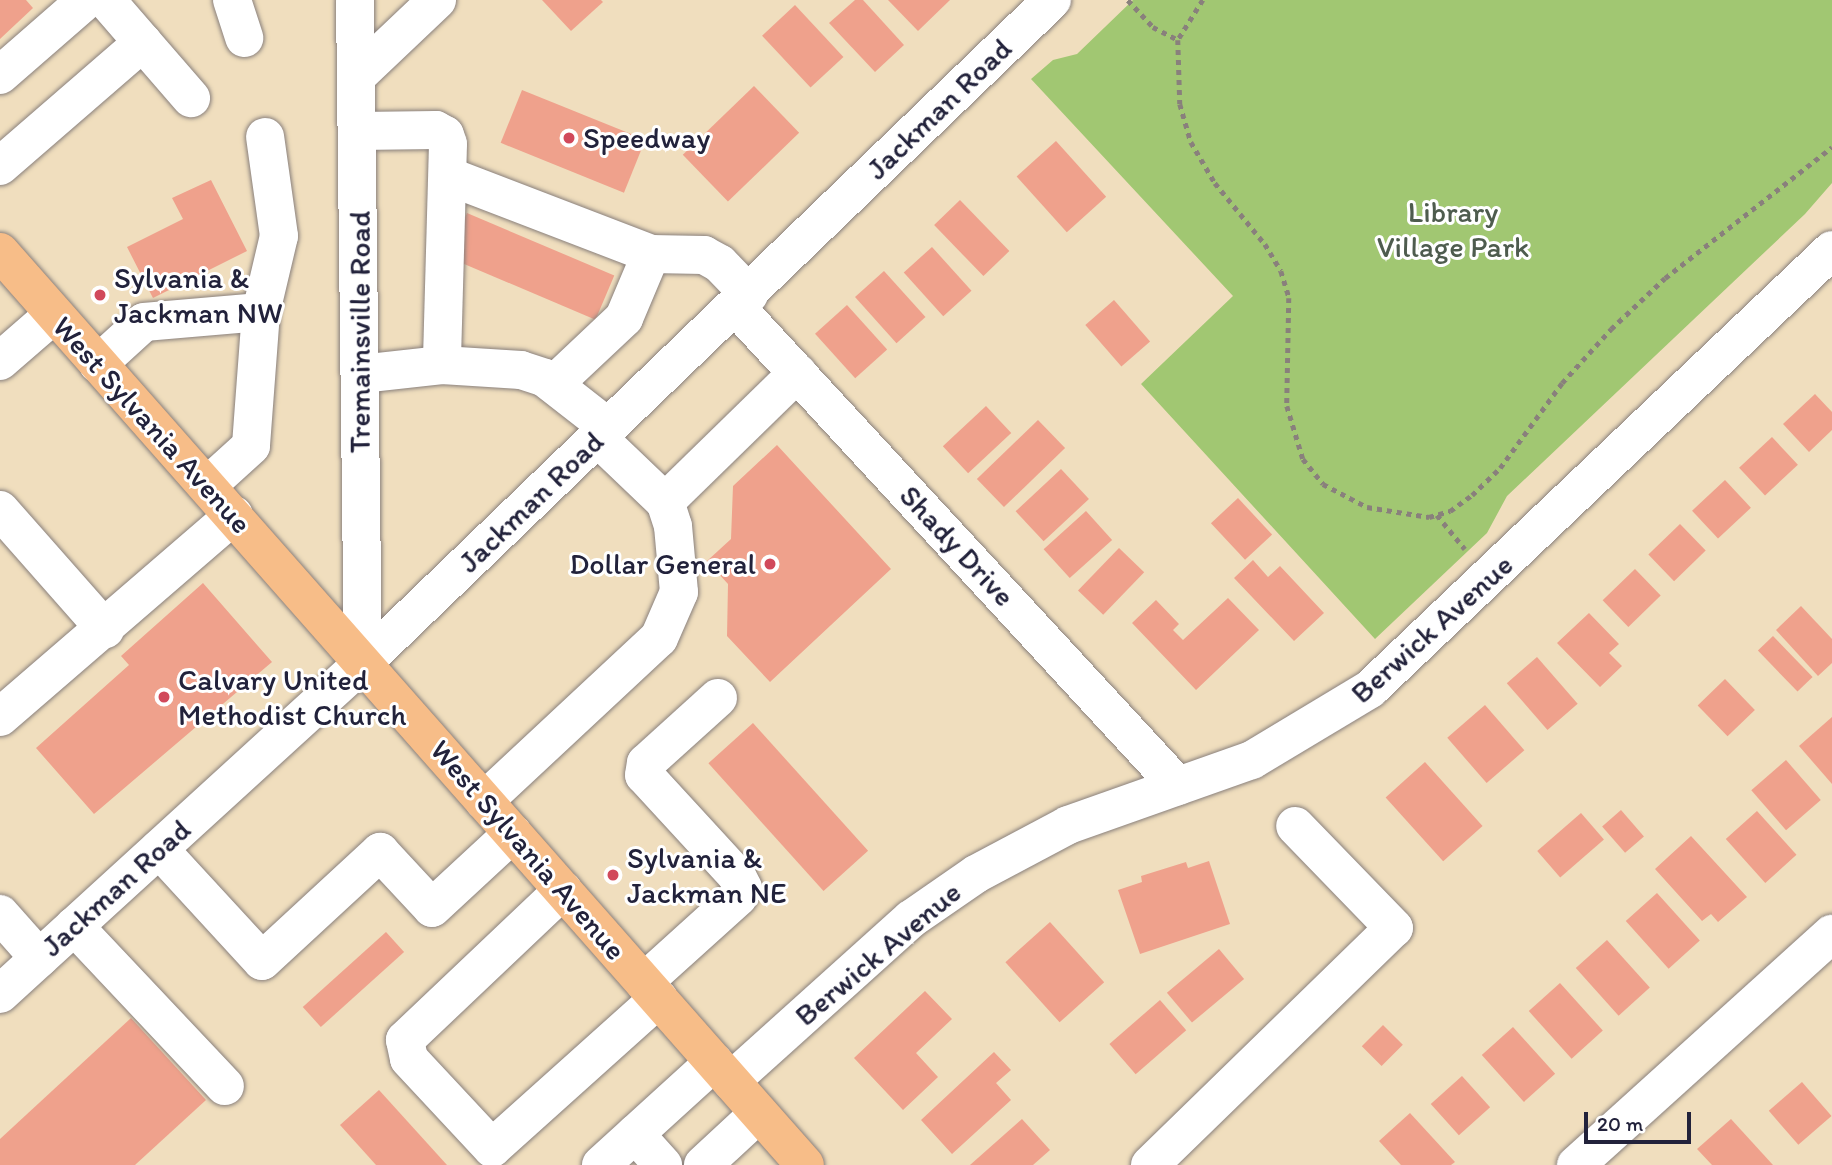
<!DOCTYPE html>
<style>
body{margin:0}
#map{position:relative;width:1832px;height:1165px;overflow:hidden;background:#f0debe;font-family:Itim,sans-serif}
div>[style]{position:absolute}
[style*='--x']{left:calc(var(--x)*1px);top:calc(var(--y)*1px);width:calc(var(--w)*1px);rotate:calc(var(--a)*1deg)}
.green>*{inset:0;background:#a1c772}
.building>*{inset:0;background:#efa18c;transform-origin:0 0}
.path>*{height:4.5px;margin-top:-2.25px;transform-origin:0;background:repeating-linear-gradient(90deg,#89807c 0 5px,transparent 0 10px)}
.roads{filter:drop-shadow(0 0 2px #89807c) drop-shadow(0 0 2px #89807c)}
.minor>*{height:38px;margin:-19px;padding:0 19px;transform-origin:19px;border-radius:19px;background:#fff}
.major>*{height:38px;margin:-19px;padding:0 19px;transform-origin:19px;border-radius:19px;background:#f7bd88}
.dots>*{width:19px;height:19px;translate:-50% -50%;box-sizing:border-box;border:4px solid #fff;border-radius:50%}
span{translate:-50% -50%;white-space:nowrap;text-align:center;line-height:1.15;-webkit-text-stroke:6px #fff;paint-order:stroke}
.street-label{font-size:30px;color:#22223b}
.poi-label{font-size:30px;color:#22223b}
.left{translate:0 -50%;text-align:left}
.right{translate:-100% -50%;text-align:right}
.park-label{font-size:30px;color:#4e5c4e}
.scale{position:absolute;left:1584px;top:1112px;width:107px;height:32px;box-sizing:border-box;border:4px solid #22223b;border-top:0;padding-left:9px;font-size:21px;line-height:24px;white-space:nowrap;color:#22223b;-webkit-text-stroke:5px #fff;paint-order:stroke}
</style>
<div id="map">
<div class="green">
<div style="clip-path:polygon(1133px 0,1832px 0,1832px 183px,1805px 214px,1507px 496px,1487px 533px,1375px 639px,1141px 384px,1233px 296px,1031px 79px,1053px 60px,1077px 54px)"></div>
</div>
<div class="building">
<div style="clip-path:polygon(0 0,26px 0,33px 8px,0 39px)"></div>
<div style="clip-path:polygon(542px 0,601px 0,603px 2px,571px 31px)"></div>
<div style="clip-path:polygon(855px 0,863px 0,904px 45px,875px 72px,829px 23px)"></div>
<div style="clip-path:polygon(888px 0,950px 0,918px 31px)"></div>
<div style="left:795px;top:5px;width:71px;height:45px;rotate:47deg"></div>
<div style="left:754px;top:86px;width:65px;height:99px;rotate:46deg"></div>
<div style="left:522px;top:90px;width:133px;height:57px;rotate:22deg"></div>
<div style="left:1056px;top:141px;width:75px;height:53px;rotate:48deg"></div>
<div style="clip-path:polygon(211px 180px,247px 251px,153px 298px,127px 247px,183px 219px,172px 198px)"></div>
<div style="left:960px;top:200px;width:71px;height:36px;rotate:46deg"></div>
<div style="left:467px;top:213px;width:160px;height:48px;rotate:23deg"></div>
<div style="left:932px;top:247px;width:59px;height:38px;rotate:48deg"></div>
<div style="left:884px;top:271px;width:62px;height:39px;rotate:48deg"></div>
<div style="left:1114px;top:300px;width:55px;height:38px;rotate:49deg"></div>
<div style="left:847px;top:305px;width:60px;height:43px;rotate:48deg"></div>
<div style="clip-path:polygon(1815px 394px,1832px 412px,1832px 430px,1809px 452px,1783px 424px)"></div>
<div style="left:986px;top:406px;width:37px;height:59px;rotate:47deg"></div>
<div style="left:1038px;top:420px;width:39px;height:85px;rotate:46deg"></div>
<div style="left:1772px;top:437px;width:38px;height:45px;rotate:47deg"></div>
<div style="clip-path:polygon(777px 445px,891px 569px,770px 682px,727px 636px,728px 584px,707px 561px,731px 539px,733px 486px)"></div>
<div style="left:1061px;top:469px;width:41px;height:62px;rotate:47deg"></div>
<div style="left:1725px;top:480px;width:38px;height:45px;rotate:47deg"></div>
<div style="left:1238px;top:498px;width:50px;height:37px;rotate:47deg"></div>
<div style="left:1086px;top:511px;width:39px;height:57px;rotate:48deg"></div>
<div style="left:1680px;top:524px;width:37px;height:44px;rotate:46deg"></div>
<div style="left:1119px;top:548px;width:35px;height:59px;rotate:44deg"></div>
<div style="clip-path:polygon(1253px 560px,1268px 577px,1280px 566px,1324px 613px,1294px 641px,1234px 578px)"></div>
<div style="left:1635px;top:569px;width:37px;height:45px;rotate:46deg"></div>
<div style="clip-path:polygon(203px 583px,272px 662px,94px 814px,36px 748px,129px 665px,121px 656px)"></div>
<div style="clip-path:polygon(1228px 598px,1259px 630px,1196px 690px,1132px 623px,1156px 600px,1179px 624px,1173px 630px,1183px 640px)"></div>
<div style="clip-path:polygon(1801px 606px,1832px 639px,1832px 663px,1818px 676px,1776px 630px)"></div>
<div style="clip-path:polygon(1589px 613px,1619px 644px,1609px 653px,1622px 666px,1600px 687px,1557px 643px)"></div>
<div style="left:1773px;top:636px;width:57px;height:21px;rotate:46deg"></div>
<div style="left:1537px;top:657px;width:62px;height:40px;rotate:49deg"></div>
<div style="left:1725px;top:679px;width:43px;height:38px;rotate:46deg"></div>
<div style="left:1485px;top:705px;width:60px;height:50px;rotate:49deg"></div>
<div style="clip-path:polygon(1832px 717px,1832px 784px,1799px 746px)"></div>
<div style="left:753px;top:723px;width:172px;height:60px;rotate:48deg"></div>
<div style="left:1786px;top:760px;width:53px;height:46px;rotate:49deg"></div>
<div style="left:1425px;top:762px;width:86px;height:53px;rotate:48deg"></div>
<div style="left:1621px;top:810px;width:35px;height:25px;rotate:49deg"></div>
<div style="left:1757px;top:811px;width:59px;height:42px;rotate:48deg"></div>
<div style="left:1581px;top:813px;width:35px;height:58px;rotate:49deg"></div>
<div style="clip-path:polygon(1691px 836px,1747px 897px,1718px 922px,1711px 914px,1702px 921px,1655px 869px)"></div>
<div style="clip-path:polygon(1209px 861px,1230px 924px,1140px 954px,1118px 890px,1142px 882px,1141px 876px,1186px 862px,1188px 868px)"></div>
<div style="left:1657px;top:893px;width:64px;height:42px;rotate:48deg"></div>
<div style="left:1050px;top:922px;width:81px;height:60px;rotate:48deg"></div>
<div style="left:386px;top:932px;width:27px;height:112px;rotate:48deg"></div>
<div style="left:1607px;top:940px;width:64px;height:42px;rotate:48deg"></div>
<div style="left:1219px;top:949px;width:39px;height:68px;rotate:50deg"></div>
<div style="left:1560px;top:983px;width:64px;height:42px;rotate:48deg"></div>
<div style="clip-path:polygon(925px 991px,952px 1019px,916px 1053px,938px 1077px,903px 1110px,854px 1058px)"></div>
<div style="left:1160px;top:1000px;width:40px;height:67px;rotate:49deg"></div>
<div style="clip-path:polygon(131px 1018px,206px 1100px,135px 1165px,0 1165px,0 1139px)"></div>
<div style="left:1383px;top:1025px;width:28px;height:30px;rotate:45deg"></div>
<div style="left:1513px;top:1027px;width:63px;height:42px;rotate:48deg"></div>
<div style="clip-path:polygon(994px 1052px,1011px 1070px,996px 1083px,1011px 1100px,952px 1154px,921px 1120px)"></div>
<div style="left:1462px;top:1076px;width:42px;height:42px;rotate:48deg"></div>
<div style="left:1802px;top:1082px;width:45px;height:44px;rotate:49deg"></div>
<div style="clip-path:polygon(379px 1090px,447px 1165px,376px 1165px,340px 1125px)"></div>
<div style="clip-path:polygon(1410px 1113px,1455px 1162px,1451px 1165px,1401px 1165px,1379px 1141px)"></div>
<div style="clip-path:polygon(1022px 1119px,1050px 1150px,1033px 1165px,970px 1165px)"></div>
<div style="clip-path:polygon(1731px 1119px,1773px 1165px,1712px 1165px,1697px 1149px)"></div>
</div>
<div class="path">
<div style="--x:1128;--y:0;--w:37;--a:47"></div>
<div style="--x:1153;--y:27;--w:28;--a:27"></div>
<div style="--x:1203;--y:0;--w:47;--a:122"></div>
<div style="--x:1178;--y:40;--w:64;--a:88.2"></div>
<div style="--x:1180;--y:104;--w:40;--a:74"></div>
<div style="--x:1191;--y:142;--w:48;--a:59.7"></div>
<div style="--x:1215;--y:183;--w:79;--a:50.7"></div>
<div style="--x:1265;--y:244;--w:31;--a:59"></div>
<div style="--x:1281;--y:271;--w:28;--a:73"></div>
<div style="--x:1289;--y:298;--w:108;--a:91.1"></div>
<div style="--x:1287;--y:406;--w:55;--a:73.2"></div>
<div style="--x:1303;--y:459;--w:32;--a:51"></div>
<div style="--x:1323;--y:484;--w:50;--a:27.6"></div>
<div style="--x:1367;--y:507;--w:63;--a:9.2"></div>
<div style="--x:1429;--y:517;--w:22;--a:-16"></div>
<div style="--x:1450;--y:511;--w:27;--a:-36"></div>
<div style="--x:1472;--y:495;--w:39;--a:-44"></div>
<div style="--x:1500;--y:468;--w:105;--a:-53.9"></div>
<div style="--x:1562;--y:383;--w:73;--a:-47.8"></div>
<div style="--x:1611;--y:329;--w:74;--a:-43.4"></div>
<div style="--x:1665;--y:278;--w:212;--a:-38.1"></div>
<div style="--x:1437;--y:515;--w:44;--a:50.5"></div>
</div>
<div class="roads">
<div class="minor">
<div style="--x:106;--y:0;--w:130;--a:49.1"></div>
<div style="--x:232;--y:0;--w:40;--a:72"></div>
<div style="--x:355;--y:0;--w:663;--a:89.31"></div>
<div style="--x:0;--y:75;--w:114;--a:-41.1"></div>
<div style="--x:358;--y:75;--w:109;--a:-43.5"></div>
<div style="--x:358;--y:131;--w:78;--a:-0.7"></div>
<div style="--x:436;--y:130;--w:10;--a:29"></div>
<div style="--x:445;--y:135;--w:9;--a:72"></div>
<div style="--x:448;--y:144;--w:221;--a:91.6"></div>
<div style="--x:442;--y:365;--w:82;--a:173.7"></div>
<div style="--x:0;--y:166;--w:189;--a:-40.9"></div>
<div style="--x:448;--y:176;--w:217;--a:21"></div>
<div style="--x:651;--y:254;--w:53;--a:1.1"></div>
<div style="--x:704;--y:255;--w:18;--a:29"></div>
<div style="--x:720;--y:264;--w:42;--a:46"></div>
<div style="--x:735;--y:306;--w:653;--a:47.3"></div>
<div style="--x:261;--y:312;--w:78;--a:-76.7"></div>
<div style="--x:279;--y:236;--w:100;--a:-98"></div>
<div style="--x:0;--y:361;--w:70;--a:-41"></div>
<div style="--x:98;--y:364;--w:62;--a:-42.4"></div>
<div style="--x:144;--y:322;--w:117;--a:-4.9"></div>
<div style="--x:261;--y:312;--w:134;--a:94.3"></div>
<div style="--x:251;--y:446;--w:58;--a:137.8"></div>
<div style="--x:442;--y:365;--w:79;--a:3.6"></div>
<div style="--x:521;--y:370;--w:25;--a:18"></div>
<div style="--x:545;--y:378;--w:81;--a:38"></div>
<div style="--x:555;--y:383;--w:95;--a:-43.3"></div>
<div style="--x:624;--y:318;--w:69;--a:-67.1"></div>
<div style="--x:665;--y:502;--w:185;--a:-44.3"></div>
<div style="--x:0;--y:510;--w:159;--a:48.6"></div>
<div style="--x:0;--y:717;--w:309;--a:-40.8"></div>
<div style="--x:484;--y:801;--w:239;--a:-43"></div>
<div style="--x:659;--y:638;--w:50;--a:-66.5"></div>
<div style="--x:679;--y:592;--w:66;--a:-95.2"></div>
<div style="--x:673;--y:526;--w:25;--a:-108"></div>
<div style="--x:665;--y:502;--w:93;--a:-136.3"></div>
<div style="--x:159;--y:849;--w:152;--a:47.4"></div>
<div style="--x:262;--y:961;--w:161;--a:-42.7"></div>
<div style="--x:380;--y:852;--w:76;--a:47.1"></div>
<div style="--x:432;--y:908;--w:110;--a:-42.8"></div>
<div style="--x:563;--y:890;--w:218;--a:136.5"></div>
<div style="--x:405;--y:1040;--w:19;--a:78"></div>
<div style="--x:409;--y:1059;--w:122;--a:47"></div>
<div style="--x:492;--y:1148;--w:224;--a:-41.9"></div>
<div style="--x:0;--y:914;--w:59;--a:48.4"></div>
<div style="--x:74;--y:926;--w:220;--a:46.7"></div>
<div style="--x:644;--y:982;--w:127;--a:-42.1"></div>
<div style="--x:738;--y:897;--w:10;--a:-61"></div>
<div style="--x:743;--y:888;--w:13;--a:-117"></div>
<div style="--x:737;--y:876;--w:137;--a:-132.6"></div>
<div style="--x:644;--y:775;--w:12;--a:-81"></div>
<div style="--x:646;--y:763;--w:97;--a:-42.1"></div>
<div style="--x:0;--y:994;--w:491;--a:-42.4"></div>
<div style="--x:363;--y:663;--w:956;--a:-43.9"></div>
<div style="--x:731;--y:1081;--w:242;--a:-42"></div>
<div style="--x:911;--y:919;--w:79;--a:-34.7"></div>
<div style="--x:976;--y:874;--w:104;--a:-28"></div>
<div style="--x:1068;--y:825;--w:195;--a:-19.5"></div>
<div style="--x:1252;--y:760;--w:138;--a:-31"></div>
<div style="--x:1370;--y:689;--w:637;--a:-43.54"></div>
<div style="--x:635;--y:1134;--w:42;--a:47.9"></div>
<div style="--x:601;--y:1165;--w:153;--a:-42.3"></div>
<div style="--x:703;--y:1165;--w:76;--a:-42.9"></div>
<div style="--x:1150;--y:1165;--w:340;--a:-44.2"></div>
<div style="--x:1394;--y:928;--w:142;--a:-134.1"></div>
<div style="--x:1576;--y:1165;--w:345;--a:-42.1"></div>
</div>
<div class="major">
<div style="--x:0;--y:252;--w:1217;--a:48.6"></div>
</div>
</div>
<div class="dots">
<div style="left:569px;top:138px;background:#d1495b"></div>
<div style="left:100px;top:295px;background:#d1495b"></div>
<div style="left:770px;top:564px;background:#d1495b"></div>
<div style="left:164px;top:697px;background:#d1495b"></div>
<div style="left:613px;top:875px;background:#d1495b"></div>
</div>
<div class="street-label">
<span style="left:939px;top:109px;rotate:-44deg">Jackman Road</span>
<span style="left:360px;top:332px;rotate:-90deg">Tremainsville Road</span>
<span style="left:152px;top:425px;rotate:48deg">West Sylvania Avenue</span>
<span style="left:531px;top:502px;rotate:-44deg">Jackman Road</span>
<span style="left:957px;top:546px;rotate:47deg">Shady Drive</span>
<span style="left:1432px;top:629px;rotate:-42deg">Berwick Avenue</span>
<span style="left:528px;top:850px;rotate:49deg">West Sylvania Avenue</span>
<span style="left:116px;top:888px;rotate:-42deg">Jackman Road</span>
<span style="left:878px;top:954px;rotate:-40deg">Berwick Avenue</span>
</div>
<div class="poi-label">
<span class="left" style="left:583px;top:138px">Speedway</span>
<span class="left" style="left:114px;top:295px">Sylvania &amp;<br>Jackman NW</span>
<span class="right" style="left:756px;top:564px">Dollar General</span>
<span class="left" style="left:178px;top:697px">Calvary United<br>Methodist Church</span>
<span class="left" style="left:627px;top:875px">Sylvania &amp;<br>Jackman NE</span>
</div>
<div class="park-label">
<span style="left:1453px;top:229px">Library<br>Village Park</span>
</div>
<div class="scale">20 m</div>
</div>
